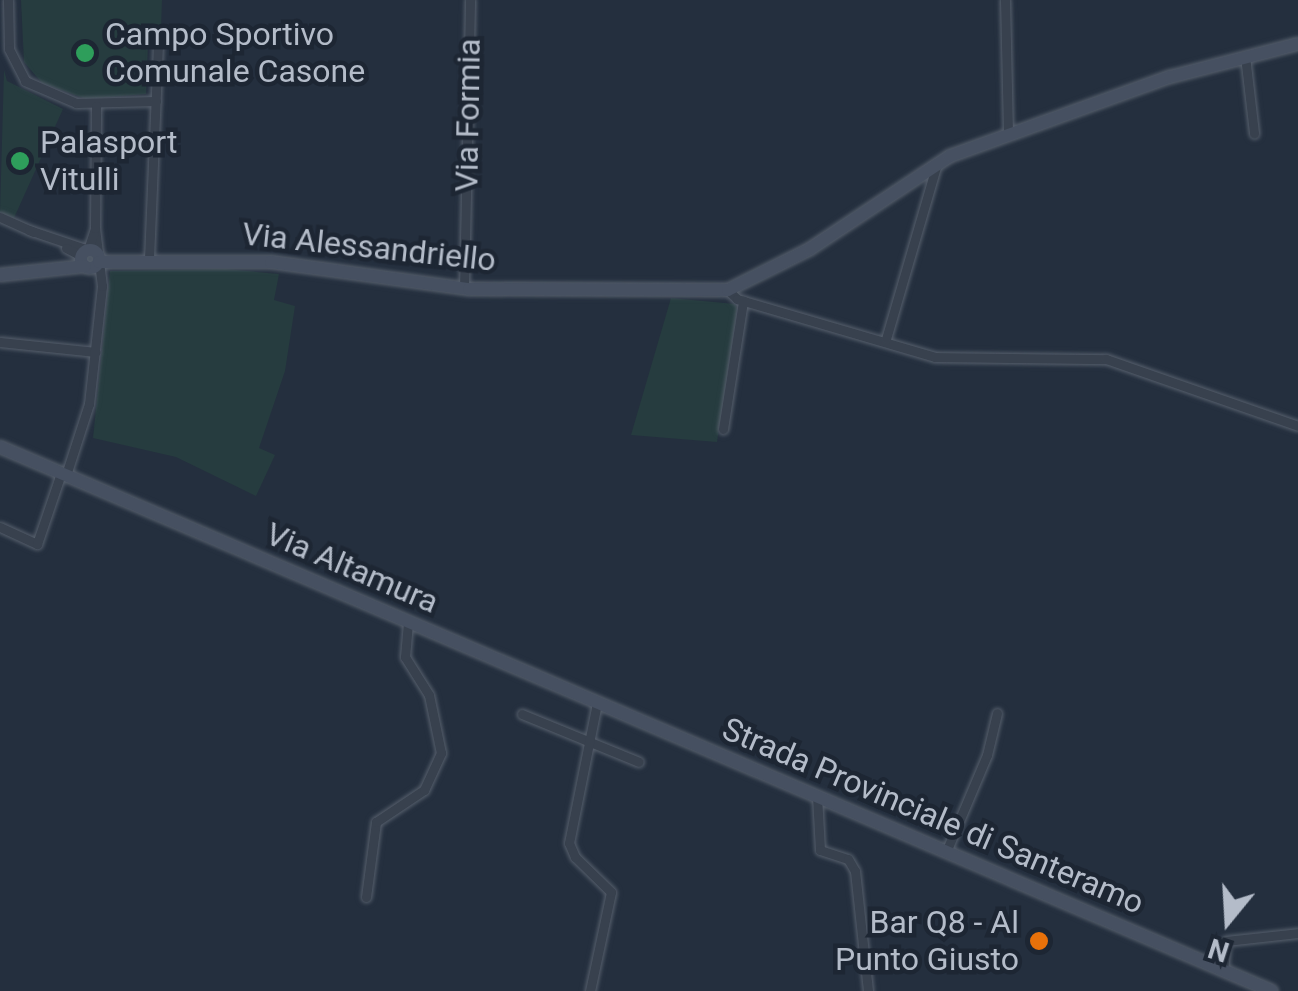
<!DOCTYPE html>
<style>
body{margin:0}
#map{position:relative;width:1298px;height:991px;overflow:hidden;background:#242f3e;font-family:Roboto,sans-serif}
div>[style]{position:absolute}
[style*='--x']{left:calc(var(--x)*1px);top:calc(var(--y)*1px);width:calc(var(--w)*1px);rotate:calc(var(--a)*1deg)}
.green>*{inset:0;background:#263c3f}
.roads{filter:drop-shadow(0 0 2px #565f6c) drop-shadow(0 0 2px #565f6c)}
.street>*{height:9px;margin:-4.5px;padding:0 4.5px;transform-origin:4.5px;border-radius:4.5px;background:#38414e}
.secondary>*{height:12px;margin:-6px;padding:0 6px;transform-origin:6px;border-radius:6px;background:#465061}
.secondary>.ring{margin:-6px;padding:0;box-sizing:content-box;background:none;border:12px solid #465061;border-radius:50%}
.dots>*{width:28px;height:28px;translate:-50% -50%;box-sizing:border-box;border:5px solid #1d2633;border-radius:50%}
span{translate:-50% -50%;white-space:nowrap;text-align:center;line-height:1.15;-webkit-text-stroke:9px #1d2633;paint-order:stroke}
.poi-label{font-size:32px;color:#b4bcc9}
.left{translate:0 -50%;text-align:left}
.right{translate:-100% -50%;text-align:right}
.street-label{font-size:32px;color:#b4bcc9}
.north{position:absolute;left:1178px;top:871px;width:100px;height:100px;-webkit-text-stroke:8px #1d2633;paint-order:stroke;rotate:198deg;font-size:28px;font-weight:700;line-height:40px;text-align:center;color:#b4bcc9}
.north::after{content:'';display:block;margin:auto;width:35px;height:45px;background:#b4bcc9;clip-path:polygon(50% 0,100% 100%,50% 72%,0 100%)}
</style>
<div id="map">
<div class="green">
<div style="clip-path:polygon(21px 0,162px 0,161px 30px,148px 44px,146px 94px,86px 99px,42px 83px,24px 62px)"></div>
<div style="clip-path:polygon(4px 70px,7px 81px,63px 109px,14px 218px,0 212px)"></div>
<div style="clip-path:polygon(226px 269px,279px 274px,274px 300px,295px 306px,285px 371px,259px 448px,275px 455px,256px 496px,176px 457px,93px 438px,110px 271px)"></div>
<div style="clip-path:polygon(671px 298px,735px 304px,737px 309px,717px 442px,631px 435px)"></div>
</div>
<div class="roads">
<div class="street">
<div style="--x:8;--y:0;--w:49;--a:88.8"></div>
<div style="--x:9;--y:49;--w:36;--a:63"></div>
<div style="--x:25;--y:81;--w:56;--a:23.3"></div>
<div style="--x:76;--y:103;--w:80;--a:-1.4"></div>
<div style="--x:1005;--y:0;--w:134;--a:88.7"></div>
<div style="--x:1245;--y:56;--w:78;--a:83.3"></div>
<div style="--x:0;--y:217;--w:37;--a:24"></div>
<div style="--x:95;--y:228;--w:26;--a:83"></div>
<div style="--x:29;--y:230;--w:62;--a:18.7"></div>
<div style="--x:88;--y:250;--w:23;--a:-72"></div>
<div style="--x:95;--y:228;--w:122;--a:-89.5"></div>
<div style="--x:66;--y:248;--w:18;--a:27"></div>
<div style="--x:149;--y:259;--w:214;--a:-87.6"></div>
<div style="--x:464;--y:289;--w:289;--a:-88.8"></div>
<div style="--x:728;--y:290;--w:13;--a:45"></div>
<div style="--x:737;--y:299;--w:206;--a:16.3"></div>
<div style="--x:935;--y:357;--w:171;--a:0.7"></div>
<div style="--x:1106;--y:359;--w:203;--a:19.2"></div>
<div style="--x:886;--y:339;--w:182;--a:-73.8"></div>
<div style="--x:0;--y:342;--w:96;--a:6"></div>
<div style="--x:723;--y:429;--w:130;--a:-81.1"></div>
<div style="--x:66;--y:475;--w:75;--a:-72.1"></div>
<div style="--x:89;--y:404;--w:119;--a:-83.7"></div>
<div style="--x:102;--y:286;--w:24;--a:-97"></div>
<div style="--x:0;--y:527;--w:41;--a:24.7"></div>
<div style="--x:37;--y:544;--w:75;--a:-71.3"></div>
<div style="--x:522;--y:714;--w:126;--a:22.3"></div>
<div style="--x:817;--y:796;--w:54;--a:86.8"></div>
<div style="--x:820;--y:850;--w:29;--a:18"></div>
<div style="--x:848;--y:859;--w:14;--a:60"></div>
<div style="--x:855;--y:871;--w:121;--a:83.8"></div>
<div style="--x:946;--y:852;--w:105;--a:-67.1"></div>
<div style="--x:987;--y:755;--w:43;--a:-76.6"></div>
<div style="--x:366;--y:897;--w:76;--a:-82.4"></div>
<div style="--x:376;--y:822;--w:58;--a:-33.7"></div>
<div style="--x:424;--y:790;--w:41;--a:-65.3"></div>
<div style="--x:441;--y:753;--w:59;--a:-101.7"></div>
<div style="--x:429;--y:695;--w:45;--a:-122.3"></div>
<div style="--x:405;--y:657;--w:35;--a:-85"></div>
<div style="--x:1223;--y:970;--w:29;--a:-84"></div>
<div style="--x:1226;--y:941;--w:72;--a:-6.3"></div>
<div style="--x:590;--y:991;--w:101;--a:-78"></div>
<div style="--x:611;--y:892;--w:50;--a:-135.8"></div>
<div style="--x:575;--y:857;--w:15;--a:-113"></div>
<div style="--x:569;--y:843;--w:143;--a:-78.7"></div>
</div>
<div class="secondary">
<div class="ring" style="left:81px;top:250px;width:6px;height:6px"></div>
<div style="--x:99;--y:262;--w:172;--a:0"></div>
<div style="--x:271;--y:262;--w:200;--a:7.8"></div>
<div style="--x:469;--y:289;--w:259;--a:0.2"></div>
<div style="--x:728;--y:290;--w:92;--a:-26.6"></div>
<div style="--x:810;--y:249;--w:168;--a:-33.6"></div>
<div style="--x:950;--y:156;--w:234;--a:-19.8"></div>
<div style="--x:1170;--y:77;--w:132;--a:-14.5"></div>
<div style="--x:0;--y:275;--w:85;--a:-6"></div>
<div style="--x:0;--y:447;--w:1383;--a:23.16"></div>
</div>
</div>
<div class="dots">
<div style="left:85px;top:53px;background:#2e9e5b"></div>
<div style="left:20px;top:161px;background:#2e9e5b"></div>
<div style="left:1039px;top:941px;background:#e8710a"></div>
</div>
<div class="poi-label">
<span class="left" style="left:105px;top:53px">Campo Sportivo<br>Comunale Casone</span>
<span class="left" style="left:40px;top:161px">Palasport<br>Vitulli</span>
<span class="right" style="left:1019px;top:941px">Bar Q8 - Al<br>Punto Giusto</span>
</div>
<div class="street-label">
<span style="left:468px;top:115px;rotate:-89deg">Via Formia</span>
<span style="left:369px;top:247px;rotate:6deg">Via Alessandriello</span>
<span style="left:352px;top:568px;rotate:23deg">Via Altamura</span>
<span style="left:933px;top:816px;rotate:23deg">Strada Provinciale di Santeramo</span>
</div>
<div class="north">N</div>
</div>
